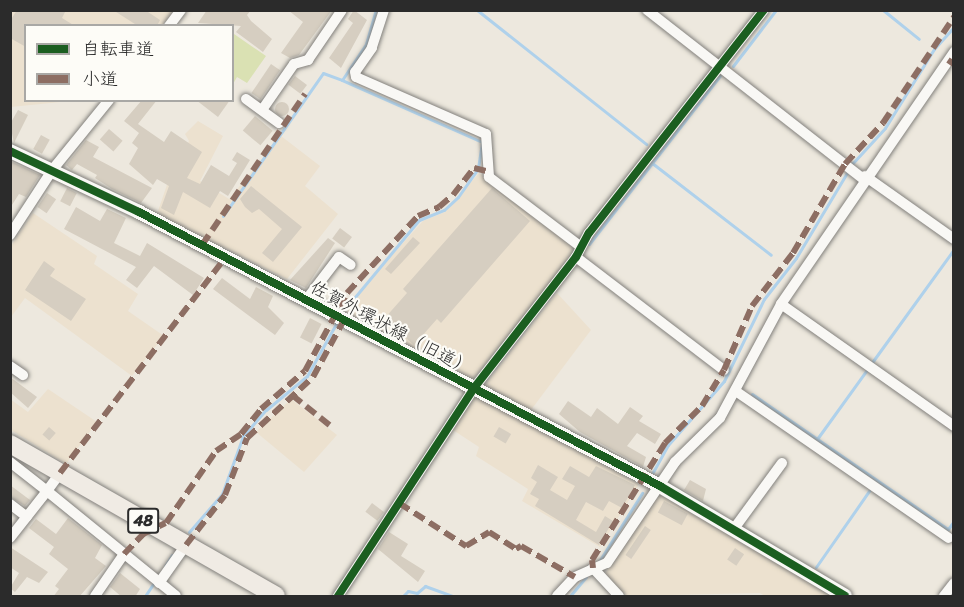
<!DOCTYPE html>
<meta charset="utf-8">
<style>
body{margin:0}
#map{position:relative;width:964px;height:607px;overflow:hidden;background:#ede8de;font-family:Sriracha,"Klee One",sans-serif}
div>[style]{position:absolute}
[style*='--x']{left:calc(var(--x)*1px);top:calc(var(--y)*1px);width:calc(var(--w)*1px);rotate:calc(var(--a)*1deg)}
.built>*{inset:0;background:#ece1cf}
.green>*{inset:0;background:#dae1b3}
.stream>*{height:3px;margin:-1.5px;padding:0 1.5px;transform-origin:1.5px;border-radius:1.5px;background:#afd1eb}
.building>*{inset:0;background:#d6cec1;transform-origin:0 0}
.round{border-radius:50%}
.roads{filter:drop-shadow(0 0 2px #82807c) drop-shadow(0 0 2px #82807c)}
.minor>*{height:10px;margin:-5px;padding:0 5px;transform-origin:5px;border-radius:5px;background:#f9f8f5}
.tertiary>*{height:14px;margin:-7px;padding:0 7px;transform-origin:7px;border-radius:7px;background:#f9f8f5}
.primary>*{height:18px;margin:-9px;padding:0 9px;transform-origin:9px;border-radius:9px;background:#f0ebe4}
.quiet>*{height:6px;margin-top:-3px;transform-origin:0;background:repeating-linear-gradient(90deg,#8d6e63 0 12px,transparent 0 18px)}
.cycleway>*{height:8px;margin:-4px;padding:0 4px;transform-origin:4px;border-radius:4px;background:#1b5e20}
span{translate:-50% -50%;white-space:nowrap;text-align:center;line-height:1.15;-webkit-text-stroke:4.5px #fdfcf7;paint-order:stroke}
.shield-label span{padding:2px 4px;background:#fdfcf7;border:2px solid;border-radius:4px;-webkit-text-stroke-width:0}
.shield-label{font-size:16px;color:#2b2b2b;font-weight:700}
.street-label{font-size:18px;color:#2b2b2b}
.frame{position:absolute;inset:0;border:12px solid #2b2b2b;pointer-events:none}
.legend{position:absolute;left:24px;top:24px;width:210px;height:78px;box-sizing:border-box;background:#fdfcf7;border:2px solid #a9a8a5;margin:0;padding:8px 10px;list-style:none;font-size:18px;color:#2b2b2b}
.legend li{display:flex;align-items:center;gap:12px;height:30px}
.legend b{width:30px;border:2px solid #a9a8a5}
</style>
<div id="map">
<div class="built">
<div style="clip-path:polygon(10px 11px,174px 11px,162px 25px,26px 26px,26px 100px,70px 101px,11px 107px)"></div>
<div style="clip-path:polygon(198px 121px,223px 136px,200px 181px,229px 199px,281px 136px,320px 166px,305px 186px,338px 214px,287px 279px,157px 214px,171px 173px,189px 141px,185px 134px)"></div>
<div style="clip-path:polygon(479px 173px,575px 247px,574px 254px,473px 379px,346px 312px,355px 296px,423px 221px,445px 212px)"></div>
<div style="clip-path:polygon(33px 213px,97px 256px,94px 264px,138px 294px,128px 311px,164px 336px,132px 376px,25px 298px,11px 317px,11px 246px)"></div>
<div style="clip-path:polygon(557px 293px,591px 330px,531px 410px,485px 385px)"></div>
<div style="clip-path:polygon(48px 389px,97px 422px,66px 464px,11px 430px,10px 399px,28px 412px)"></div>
<div style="clip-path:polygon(476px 396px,639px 484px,600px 547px,522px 501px,528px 489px,476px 456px,479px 447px,453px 430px)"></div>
<div style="clip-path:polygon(291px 399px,337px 435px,304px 472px,256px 432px)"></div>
<div style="clip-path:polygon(659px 494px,832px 596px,765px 596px,760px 593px,627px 596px,603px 577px)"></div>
</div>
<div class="green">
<div style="clip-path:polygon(234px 34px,266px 56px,247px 83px,237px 77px,233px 84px)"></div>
</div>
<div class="stream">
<div style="--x:477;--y:10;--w:216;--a:38.4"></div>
<div style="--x:883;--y:10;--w:46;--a:38.9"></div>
<div style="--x:733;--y:66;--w:71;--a:-52.5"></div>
<div style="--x:652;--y:163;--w:150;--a:37.7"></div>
<div style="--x:851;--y:165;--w:50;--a:-47.4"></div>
<div style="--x:885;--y:128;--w:93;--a:-58.2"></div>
<div style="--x:934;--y:49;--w:30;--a:-48"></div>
<div style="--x:223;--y:216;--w:174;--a:-55"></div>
<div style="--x:323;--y:73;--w:20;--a:20"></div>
<div style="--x:589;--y:244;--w:213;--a:-52.1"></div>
<div style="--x:345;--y:309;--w:116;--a:-50.3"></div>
<div style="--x:419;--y:220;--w:27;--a:-22"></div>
<div style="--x:444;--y:210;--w:19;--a:-43"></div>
<div style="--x:458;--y:197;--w:35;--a:-55"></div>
<div style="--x:478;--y:168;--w:26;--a:-81"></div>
<div style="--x:482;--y:142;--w:153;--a:-156.1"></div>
<div style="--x:342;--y:80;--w:43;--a:-56.3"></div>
<div style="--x:366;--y:44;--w:35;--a:-74"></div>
<div style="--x:873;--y:361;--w:138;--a:-54.1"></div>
<div style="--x:752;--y:394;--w:238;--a:34.6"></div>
<div style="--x:948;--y:529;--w:10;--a:-53"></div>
<div style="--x:817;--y:439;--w:84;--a:-54.2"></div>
<div style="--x:653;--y:472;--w:31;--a:-61"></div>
<div style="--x:668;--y:445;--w:85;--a:-48.8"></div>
<div style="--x:724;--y:381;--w:91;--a:-64"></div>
<div style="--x:764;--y:299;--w:52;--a:-52"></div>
<div style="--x:796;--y:258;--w:101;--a:-59.1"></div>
<div style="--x:189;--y:532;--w:50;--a:-49"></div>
<div style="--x:222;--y:494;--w:62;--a:-70.1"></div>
<div style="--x:243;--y:436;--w:35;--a:-49"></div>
<div style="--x:266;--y:410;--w:53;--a:-39.7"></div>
<div style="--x:307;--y:376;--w:60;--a:-60.9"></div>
<div style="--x:598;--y:563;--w:83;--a:-57.8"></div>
<div style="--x:165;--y:566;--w:13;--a:-58"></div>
<div style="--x:816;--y:567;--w:93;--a:-55.1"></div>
<div style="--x:145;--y:596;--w:14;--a:-56"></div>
<div style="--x:403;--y:596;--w:7;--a:-45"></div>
<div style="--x:408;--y:591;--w:9;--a:13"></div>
<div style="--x:417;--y:593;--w:11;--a:-41"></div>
<div style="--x:425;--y:586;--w:29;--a:20"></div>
<div style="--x:570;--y:596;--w:25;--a:-50"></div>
</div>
<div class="building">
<div style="clip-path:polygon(17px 10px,66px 10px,62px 18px,75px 26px,26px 26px,26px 47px,10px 38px,10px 21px)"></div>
<div style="clip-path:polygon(113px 10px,145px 10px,160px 20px,157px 26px,138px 26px)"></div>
<div style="clip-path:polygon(207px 10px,251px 10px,247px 15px,251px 21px,272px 39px,263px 52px,236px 32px,241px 26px,198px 23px)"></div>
<div style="clip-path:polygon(288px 10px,332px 10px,299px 55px,290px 58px,281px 53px,303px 22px)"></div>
<div style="clip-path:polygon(354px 10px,367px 20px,341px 68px,329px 58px,353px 23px,348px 19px)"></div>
<div style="left:271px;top:64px;width:11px;height:35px;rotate:34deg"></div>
<div style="left:295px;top:76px;width:15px;height:11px;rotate:37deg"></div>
<div style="clip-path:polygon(142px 100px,157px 100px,138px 124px,164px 142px,171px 131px,202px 152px,187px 178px,200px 184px,211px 165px,229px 176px,237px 163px,232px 160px,237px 152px,250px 160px,228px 196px,220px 191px,210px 208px,183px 192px,174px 215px,161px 208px,169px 186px,157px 179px,153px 185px,129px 164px,138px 148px,132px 143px,139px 133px,124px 121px)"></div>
<div style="clip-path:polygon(196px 100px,230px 100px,218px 117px)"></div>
<div class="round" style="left:275px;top:102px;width:14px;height:14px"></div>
<div style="clip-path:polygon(18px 110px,28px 115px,14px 143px,10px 124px)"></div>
<div style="left:255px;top:116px;width:23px;height:19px;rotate:40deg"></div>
<div style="left:109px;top:129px;width:18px;height:14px;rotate:41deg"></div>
<div style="left:41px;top:135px;width:10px;height:16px;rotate:29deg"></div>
<div style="clip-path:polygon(86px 140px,99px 147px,93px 157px,152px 188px,141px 203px,112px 189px,95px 178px,97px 175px,77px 164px,72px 170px,66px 165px)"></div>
<div style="clip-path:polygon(10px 161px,40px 175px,26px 197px,19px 194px,10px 208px)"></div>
<div style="clip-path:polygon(251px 186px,302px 227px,273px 262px,262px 253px,282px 229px,259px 209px,252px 213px,245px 207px,240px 199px)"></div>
<div style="left:67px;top:188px;width:11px;height:15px;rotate:27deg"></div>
<div style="clip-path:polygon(492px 188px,530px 221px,441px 323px,437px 319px,414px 345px,384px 319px,407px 293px,403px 289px)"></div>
<div style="left:47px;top:193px;width:11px;height:17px;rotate:34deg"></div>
<div style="clip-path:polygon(76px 207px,100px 221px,107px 209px,126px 218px,114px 243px,140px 256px,147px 243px,204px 278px,193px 295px,154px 266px,137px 288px,126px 280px,136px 267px,64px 229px)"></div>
<div style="left:340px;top:228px;width:15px;height:13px;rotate:37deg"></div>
<div style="clip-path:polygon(413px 237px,420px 243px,391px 274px,385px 269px)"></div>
<div style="clip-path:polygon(328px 238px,335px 243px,306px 288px,290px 280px)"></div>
<div style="clip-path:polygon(44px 261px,55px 269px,50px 276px,86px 299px,71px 321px,25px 290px)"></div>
<div style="clip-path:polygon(222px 278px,250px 299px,256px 287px,273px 296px,268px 307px,284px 323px,275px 335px,213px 289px)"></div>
<div style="left:310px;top:318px;width:13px;height:22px;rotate:27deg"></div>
<div style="clip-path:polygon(10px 377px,37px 397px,28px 408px,10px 392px)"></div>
<div style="clip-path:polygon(568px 401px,591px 417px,597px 408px,618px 424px,630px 407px,643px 416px,639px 421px,661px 434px,655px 444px,637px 433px,627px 446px,646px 457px,643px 467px,580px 432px,559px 414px)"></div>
<div style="left:49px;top:427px;width:9px;height:10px;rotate:41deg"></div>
<div style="left:499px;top:427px;width:14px;height:11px;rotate:30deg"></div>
<div style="clip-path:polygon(538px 465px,558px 477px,550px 490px,567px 500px,575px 486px,562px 479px,570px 466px,589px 477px,596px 466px,635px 485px,622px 508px,609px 501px,603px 511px,586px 502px,576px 520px,596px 532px,605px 516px,613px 521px,599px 545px,535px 506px,539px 499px,530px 494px,537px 482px,531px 478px)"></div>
<div style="clip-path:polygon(690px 480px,706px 489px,703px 501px,684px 490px)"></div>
<div style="clip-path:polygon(10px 485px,30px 500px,25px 506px,10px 497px)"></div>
<div style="left:664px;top:501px;width:27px;height:13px;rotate:28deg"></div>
<div style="left:372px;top:503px;width:15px;height:11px;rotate:37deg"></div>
<div style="clip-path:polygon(68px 518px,102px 545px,95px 558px,106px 566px,79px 597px,53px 597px,59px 589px,55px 586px,68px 569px,49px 554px,54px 547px,29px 528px,36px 519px,56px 534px)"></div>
<div style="left:645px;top:526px;width:7px;height:35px;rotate:34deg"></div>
<div style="clip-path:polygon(389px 532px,408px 544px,401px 556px,425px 571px,418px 582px,378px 549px)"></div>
<div style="clip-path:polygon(10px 547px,48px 572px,39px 583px,27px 577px,15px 592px,10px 588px,19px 573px,10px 567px)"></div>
<div style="left:735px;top:548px;width:11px;height:14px;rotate:34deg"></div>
<div style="clip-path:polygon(120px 573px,140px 589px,135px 597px,122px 597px,110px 587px)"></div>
</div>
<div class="roads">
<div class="minor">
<div style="--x:384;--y:10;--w:40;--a:108"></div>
<div style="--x:372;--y:48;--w:29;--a:125"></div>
<div style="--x:355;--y:72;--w:5;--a:79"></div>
<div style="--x:356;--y:77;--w:142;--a:23.7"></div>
<div style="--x:486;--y:134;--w:43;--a:86"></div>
<div style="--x:489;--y:177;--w:114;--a:37.2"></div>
<div style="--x:647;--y:10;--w:274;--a:38"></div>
<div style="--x:169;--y:26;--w:20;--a:-53"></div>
<div style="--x:246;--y:99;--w:41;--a:36"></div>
<div style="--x:262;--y:110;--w:56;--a:-55.2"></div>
<div style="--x:294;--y:64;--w:15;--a:-16"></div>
<div style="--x:308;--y:60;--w:60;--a:-55.8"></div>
<div style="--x:865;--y:176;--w:109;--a:35.3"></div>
<div style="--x:10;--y:235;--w:79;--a:-56.9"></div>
<div style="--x:53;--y:169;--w:89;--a:-50.9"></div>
<div style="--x:576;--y:257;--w:186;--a:37.4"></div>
<div style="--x:306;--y:300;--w:54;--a:-52.5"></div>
<div style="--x:339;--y:257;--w:14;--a:34"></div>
<div style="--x:781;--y:304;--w:212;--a:35.2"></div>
<div style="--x:10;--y:366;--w:16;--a:35"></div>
<div style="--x:737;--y:392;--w:257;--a:34.6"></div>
<div style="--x:10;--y:462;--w:47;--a:38.1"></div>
<div style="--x:47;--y:491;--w:22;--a:-54"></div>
<div style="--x:10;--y:504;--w:21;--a:37"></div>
<div style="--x:733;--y:530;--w:83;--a:-53.8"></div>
<div style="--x:10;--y:538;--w:60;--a:-51.8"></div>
<div style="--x:47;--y:491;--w:166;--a:39.1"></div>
<div style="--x:593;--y:568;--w:38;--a:47"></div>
<div style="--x:159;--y:583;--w:47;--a:-54.6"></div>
<div style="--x:95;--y:596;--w:51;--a:-55.4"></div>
<div style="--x:338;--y:596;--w:249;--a:-56.8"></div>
<div style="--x:474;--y:388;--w:166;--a:-52.1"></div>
<div style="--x:576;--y:257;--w:27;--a:-62"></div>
<div style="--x:589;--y:233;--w:283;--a:-51.9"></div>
<div style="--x:557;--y:596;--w:26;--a:-47"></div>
<div style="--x:575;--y:577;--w:35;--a:-24"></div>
<div style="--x:607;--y:563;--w:122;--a:-56"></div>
<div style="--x:675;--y:462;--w:63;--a:-44.4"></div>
<div style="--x:720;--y:418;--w:129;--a:-61.8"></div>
<div style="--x:781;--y:304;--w:306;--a:-55.5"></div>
<div style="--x:944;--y:596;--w:16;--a:-52"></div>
</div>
<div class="tertiary">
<div style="--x:10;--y:151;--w:143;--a:25.3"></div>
<div style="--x:139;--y:212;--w:589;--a:27.74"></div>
<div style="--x:660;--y:486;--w:215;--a:30.7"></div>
</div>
<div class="primary">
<div style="--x:10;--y:444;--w:306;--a:29.7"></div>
</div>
</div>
<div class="quiet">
<div style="--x:948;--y:60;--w:7;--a:34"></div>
<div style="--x:202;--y:245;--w:183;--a:-55.7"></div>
<div style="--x:292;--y:395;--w:53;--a:38.8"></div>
<div style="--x:60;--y:473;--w:272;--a:-52.5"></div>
<div style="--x:399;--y:503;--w:80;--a:32.7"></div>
<div style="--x:466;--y:546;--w:27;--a:-31"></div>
<div style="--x:489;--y:532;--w:32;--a:32"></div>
<div style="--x:516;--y:549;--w:6;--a:-31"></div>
<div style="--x:521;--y:546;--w:62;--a:29.9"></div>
<div style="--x:186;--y:545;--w:63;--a:-52"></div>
<div style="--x:225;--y:495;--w:61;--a:-68.9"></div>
<div style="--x:247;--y:438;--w:90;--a:-42.7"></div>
<div style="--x:313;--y:377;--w:65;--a:-61.5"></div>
<div style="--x:124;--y:554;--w:28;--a:-46"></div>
<div style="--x:143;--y:534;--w:25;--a:-26"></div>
<div style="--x:166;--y:523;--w:88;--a:-55.2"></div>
<div style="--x:216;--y:451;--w:30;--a:-34"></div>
<div style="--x:241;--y:434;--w:32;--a:-51"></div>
<div style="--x:261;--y:409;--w:58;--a:-40.8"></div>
<div style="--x:305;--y:371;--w:89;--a:-61.7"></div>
<div style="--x:347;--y:293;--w:105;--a:-47.3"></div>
<div style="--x:418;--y:216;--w:23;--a:-23"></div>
<div style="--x:439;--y:207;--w:18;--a:-41"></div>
<div style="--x:453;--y:195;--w:34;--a:-52"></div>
<div style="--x:474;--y:168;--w:12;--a:14"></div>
<div style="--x:593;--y:568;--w:8;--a:-97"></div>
<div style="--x:592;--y:560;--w:138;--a:-58"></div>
<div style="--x:665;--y:443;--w:52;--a:-45"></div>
<div style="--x:702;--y:406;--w:42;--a:-58.6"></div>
<div style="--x:724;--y:370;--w:70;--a:-66.4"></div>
<div style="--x:752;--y:306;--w:67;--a:-52.3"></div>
<div style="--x:793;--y:253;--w:103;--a:-59.7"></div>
<div style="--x:845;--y:164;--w:56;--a:-47.2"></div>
<div style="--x:883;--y:123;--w:128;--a:-56.2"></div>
</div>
<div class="cycleway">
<div style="--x:10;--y:151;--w:143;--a:25.3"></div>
<div style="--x:139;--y:212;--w:589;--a:27.74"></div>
<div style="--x:660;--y:486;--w:215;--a:30.7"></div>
<div style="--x:338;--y:596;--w:249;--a:-56.8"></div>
<div style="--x:474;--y:388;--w:166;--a:-52.1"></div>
<div style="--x:576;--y:257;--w:27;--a:-62"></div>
<div style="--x:589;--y:233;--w:283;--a:-51.9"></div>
</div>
<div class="shield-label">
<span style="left:143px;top:521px">48</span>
</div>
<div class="street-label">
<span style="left:391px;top:328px;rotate:28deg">佐賀外環状線（旧道）</span>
</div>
<div class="frame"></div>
<ul class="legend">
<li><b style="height:8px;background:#1b5e20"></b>自転車道</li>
<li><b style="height:8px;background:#8d6e63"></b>小道</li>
</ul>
</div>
